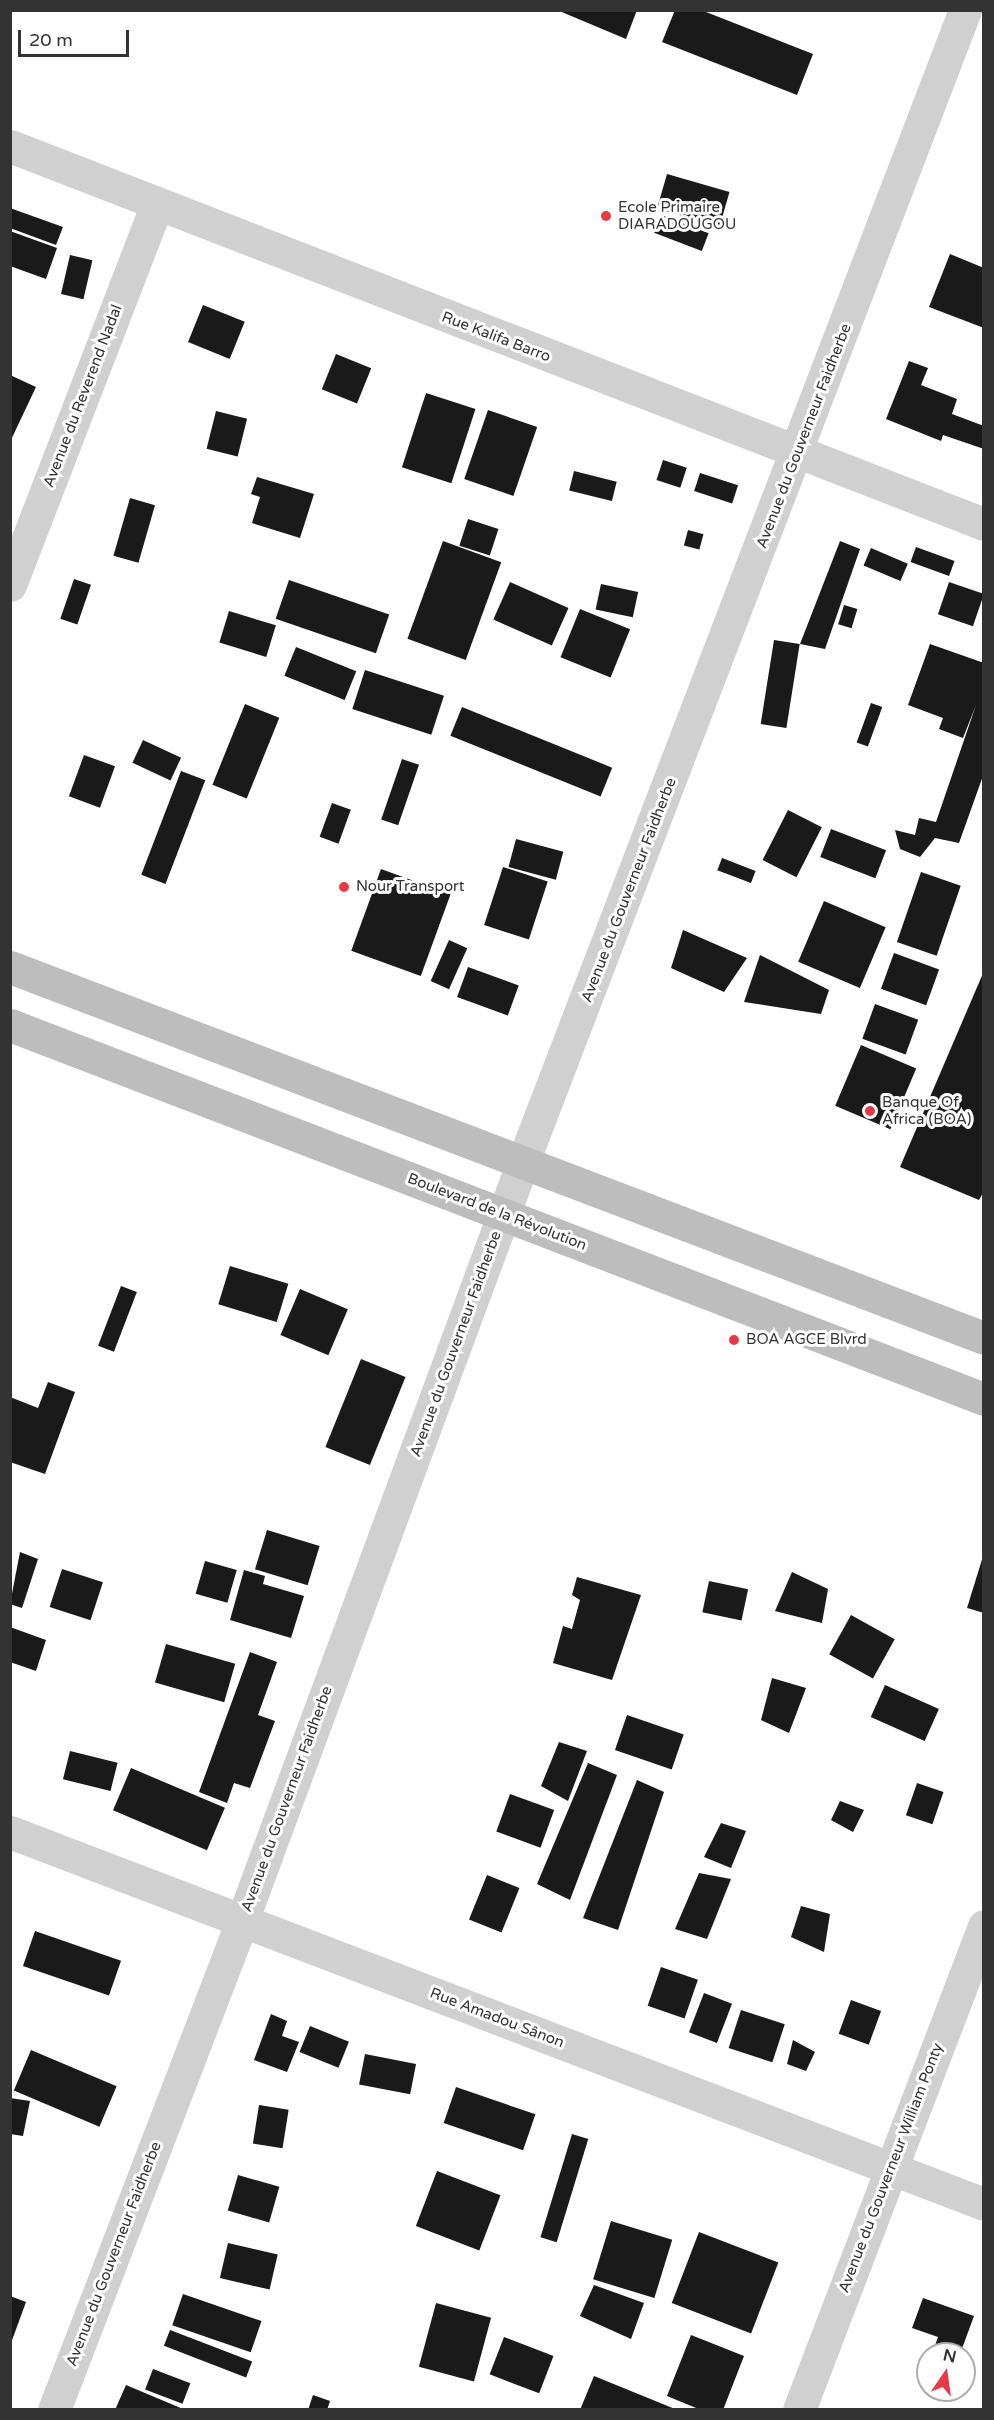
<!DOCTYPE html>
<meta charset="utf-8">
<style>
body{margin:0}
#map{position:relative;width:994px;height:2420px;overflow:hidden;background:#fff;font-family:"Varela Round",sans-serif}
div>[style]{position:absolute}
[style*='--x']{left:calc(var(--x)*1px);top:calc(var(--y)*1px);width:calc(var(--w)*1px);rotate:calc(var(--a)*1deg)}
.building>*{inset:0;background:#1a1a1a;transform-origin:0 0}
.minor>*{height:33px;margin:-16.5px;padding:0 16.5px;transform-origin:16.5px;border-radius:16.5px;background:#d0d0d0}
.secondary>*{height:33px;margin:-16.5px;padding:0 16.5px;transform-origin:16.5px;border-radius:16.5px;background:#bdbdbd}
.dots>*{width:16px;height:16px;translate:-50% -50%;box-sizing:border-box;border:3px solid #fff;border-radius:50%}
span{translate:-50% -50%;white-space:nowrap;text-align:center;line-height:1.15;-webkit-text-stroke:6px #fff;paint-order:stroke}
.poi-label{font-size:15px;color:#333}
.left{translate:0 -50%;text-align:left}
.street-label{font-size:15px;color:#333}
.frame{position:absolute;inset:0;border:12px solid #333;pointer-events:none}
.north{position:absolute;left:916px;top:2342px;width:60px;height:60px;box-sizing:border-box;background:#fff;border:2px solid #adadad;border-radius:50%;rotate:13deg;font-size:16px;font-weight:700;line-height:24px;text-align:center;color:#333}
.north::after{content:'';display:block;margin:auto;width:21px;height:27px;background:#e63946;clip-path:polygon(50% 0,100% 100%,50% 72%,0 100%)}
.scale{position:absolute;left:18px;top:30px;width:111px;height:27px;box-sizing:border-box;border:3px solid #333;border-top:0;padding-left:8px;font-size:18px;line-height:21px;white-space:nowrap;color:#333;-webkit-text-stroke:4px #fff;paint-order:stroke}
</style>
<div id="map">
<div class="building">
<div style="clip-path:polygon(557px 10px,637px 10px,626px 39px)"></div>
<div style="clip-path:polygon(675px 10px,701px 10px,813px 54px,797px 95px,662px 42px)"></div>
<div style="left:667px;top:174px;width:65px;height:36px;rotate:16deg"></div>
<div style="clip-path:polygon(10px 208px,63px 227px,56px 245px,10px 228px)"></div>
<div style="left:661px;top:215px;width:51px;height:19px;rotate:21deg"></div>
<div style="clip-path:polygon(10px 231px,57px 248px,46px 279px,10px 266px)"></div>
<div style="clip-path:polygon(950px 254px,984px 268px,984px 328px,929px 307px)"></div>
<div style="left:70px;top:255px;width:23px;height:40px;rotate:13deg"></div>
<div style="left:203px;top:305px;width:45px;height:40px;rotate:22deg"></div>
<div style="left:336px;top:354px;width:38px;height:38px;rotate:22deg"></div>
<div style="clip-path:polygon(909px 361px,928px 368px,921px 385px,957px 399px,952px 414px,984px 426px,984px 449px,943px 435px,941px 441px,886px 419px)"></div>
<div style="clip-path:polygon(10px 375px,36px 387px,10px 442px)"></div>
<div style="left:426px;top:393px;width:52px;height:78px;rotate:18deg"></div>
<div style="left:488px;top:410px;width:52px;height:73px;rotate:19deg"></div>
<div style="left:216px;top:411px;width:32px;height:39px;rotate:14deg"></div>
<div style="left:663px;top:460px;width:25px;height:21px;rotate:18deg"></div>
<div style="left:574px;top:471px;width:44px;height:20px;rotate:14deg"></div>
<div style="left:700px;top:473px;width:40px;height:19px;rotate:18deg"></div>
<div style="clip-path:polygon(257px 477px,314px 494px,300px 538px,252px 523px,260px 497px,251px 494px)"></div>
<div style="left:130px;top:498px;width:26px;height:60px;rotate:16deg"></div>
<div style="left:468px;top:519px;width:32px;height:28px;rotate:18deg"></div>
<div style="left:688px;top:530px;width:16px;height:16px;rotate:15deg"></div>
<div style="left:443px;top:541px;width:62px;height:104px;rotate:20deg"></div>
<div style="clip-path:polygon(840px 541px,860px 549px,825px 649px,800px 644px)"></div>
<div style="left:916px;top:547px;width:41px;height:16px;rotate:20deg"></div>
<div style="left:871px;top:548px;width:40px;height:19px;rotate:23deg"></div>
<div style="left:74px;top:579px;width:18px;height:42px;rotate:19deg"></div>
<div style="left:289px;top:580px;width:106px;height:41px;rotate:19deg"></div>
<div style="left:510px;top:582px;width:64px;height:41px;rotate:24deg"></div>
<div style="left:949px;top:582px;width:37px;height:34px;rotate:19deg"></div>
<div style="left:601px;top:584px;width:38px;height:26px;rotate:12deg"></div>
<div style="left:844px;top:605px;width:14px;height:20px;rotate:17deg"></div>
<div style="left:580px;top:609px;width:54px;height:52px;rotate:22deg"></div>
<div style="left:229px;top:611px;width:49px;height:33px;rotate:17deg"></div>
<div style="left:774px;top:640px;width:26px;height:85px;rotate:9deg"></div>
<div style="clip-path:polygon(930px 644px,984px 663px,984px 773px,959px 843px,935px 838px,920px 857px,900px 849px,895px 830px,915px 835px,919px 818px,936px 822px,976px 705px,963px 738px,939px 729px,943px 718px,908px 705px)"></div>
<div style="left:296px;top:647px;width:65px;height:31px;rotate:22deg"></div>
<div style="left:365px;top:670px;width:83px;height:41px;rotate:18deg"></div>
<div style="left:871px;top:703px;width:12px;height:42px;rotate:20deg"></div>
<div style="left:245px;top:704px;width:37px;height:87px;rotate:22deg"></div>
<div style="left:462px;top:707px;width:162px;height:31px;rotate:22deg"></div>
<div style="left:143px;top:740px;width:42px;height:25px;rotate:25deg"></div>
<div style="left:84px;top:755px;width:33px;height:44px;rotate:20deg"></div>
<div style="left:402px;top:759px;width:18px;height:64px;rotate:19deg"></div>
<div style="left:181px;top:771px;width:26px;height:111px;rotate:21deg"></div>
<div style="left:332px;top:803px;width:20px;height:36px;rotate:20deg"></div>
<div style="left:788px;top:810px;width:38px;height:56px;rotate:27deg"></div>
<div style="left:831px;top:829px;width:59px;height:30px;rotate:21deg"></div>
<div style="left:516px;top:839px;width:49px;height:29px;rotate:15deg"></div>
<div style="left:722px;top:858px;width:36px;height:13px;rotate:21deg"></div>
<div style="left:503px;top:867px;width:47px;height:61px;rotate:18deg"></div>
<div style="left:381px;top:869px;width:74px;height:87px;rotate:20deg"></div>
<div style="left:921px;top:872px;width:42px;height:74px;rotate:19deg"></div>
<div style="left:824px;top:901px;width:67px;height:66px;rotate:23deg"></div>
<div style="clip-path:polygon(683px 930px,747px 958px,724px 992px,671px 968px)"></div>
<div style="left:449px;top:940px;width:20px;height:45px;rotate:24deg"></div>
<div style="left:894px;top:953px;width:48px;height:38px;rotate:20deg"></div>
<div style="clip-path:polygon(760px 955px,829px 990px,821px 1014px,744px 1002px)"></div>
<div style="left:468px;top:967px;width:54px;height:32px;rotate:20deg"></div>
<div style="clip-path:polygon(984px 971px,984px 1191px,979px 1200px,900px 1167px)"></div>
<div style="left:875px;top:1004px;width:46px;height:37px;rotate:20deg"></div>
<div style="left:861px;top:1045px;width:60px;height:66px;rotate:23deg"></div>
<div style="left:230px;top:1266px;width:61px;height:40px;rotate:17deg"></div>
<div style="left:121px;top:1286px;width:17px;height:64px;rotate:21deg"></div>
<div style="left:300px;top:1289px;width:52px;height:50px;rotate:23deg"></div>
<div style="left:361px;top:1359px;width:48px;height:95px;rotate:22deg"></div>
<div style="clip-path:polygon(48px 1382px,75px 1392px,45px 1474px,10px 1462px,10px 1397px,38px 1408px)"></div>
<div style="left:267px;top:1530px;width:55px;height:41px;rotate:17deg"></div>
<div style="clip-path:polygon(20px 1552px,38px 1559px,22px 1608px,10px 1604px)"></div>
<div style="clip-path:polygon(984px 1553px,984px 1613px,967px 1608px)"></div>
<div style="left:205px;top:1561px;width:33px;height:34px;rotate:16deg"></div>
<div style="left:62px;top:1569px;width:43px;height:40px;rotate:18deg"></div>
<div style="clip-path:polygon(244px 1570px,265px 1576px,263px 1584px,304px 1596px,291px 1638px,230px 1620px)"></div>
<div style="clip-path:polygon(792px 1572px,828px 1589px,822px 1623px,775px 1611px)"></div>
<div style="clip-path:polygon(577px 1577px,641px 1595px,612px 1680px,553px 1663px,563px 1626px,572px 1629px,580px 1600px,572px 1595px)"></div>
<div style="left:709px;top:1581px;width:40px;height:32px;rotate:12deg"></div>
<div style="left:851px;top:1615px;width:50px;height:45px;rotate:29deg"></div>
<div style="clip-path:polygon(10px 1627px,46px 1640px,36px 1671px,10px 1662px)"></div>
<div style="left:166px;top:1644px;width:72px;height:40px;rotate:16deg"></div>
<div style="clip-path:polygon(250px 1652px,277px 1662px,258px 1715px,275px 1721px,250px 1788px,234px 1783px,227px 1803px,199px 1792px)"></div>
<div style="clip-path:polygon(772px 1678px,806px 1688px,789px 1733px,761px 1720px)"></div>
<div style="left:885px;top:1685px;width:59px;height:35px;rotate:24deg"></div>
<div style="left:627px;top:1715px;width:60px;height:37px;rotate:19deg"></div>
<div style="clip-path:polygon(559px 1742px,587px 1751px,568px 1801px,541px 1786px)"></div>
<div style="left:70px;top:1751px;width:49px;height:29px;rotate:14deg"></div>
<div style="clip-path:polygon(588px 1763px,617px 1775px,570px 1900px,537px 1884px)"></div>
<div style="left:131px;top:1768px;width:102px;height:46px;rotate:23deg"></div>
<div style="clip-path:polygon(637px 1780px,664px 1792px,618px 1930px,583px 1918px)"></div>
<div style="left:917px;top:1783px;width:28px;height:34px;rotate:19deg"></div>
<div style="left:510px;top:1794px;width:47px;height:40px;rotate:20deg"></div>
<div style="clip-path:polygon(840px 1801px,864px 1810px,853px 1832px,831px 1820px)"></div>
<div style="clip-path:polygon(721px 1823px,746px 1831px,731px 1868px,704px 1857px)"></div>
<div style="clip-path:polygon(699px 1873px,731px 1879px,707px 1939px,675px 1929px)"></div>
<div style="left:487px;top:1875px;width:35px;height:48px;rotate:22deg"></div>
<div style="clip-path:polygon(801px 1906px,830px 1914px,824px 1952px,791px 1937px)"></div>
<div style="left:35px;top:1931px;width:91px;height:37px;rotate:19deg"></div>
<div style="left:661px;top:1967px;width:39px;height:41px;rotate:19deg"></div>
<div style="left:704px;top:1993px;width:30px;height:42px;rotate:21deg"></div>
<div style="left:851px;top:2000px;width:32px;height:36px;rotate:20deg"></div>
<div style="left:741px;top:2010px;width:46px;height:40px;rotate:18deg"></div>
<div style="clip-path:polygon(271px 2014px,287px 2021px,282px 2036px,299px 2042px,287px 2072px,254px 2060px)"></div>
<div style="left:310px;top:2026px;width:42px;height:28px;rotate:22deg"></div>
<div style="clip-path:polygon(793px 2040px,815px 2052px,806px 2071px,787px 2064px)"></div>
<div style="left:31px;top:2050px;width:93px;height:44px;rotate:23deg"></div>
<div style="left:365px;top:2054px;width:52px;height:31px;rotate:11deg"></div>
<div style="left:456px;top:2087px;width:84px;height:38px;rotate:19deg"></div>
<div style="clip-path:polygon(10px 2098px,30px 2101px,23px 2136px,10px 2134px)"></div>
<div style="left:259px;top:2105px;width:30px;height:39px;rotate:9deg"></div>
<div style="left:572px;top:2134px;width:17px;height:108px;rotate:17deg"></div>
<div style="left:437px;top:2171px;width:68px;height:59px;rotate:21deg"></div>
<div style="left:238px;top:2175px;width:43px;height:37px;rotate:16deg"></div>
<div style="left:611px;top:2221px;width:64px;height:61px;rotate:17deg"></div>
<div style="left:699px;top:2232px;width:85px;height:76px;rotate:21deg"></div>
<div style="left:228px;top:2243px;width:51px;height:36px;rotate:13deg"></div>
<div style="clip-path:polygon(594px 2285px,644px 2303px,631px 2339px,580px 2316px)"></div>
<div style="left:183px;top:2294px;width:83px;height:33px;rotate:19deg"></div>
<div style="clip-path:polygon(10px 2296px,26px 2302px,11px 2343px,10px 2343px)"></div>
<div style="clip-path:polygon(923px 2298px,974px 2316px,960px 2354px,932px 2354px,938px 2337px,912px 2328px)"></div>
<div style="left:436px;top:2303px;width:57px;height:66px;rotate:15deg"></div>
<div style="left:170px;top:2330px;width:88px;height:17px;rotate:21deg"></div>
<div style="clip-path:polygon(691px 2335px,744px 2356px,723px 2410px,701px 2410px,667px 2396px)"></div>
<div style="left:504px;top:2337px;width:53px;height:40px;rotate:21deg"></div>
<div style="left:153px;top:2369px;width:40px;height:22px;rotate:21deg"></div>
<div style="clip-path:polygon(594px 2376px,675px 2409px,675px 2410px,580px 2410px)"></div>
<div style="clip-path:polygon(126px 2385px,183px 2409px,183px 2410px,115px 2410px)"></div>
<div style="clip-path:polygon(313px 2395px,330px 2401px,327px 2410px,308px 2410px)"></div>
</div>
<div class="minor">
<div style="--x:10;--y:146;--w:1045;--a:21.21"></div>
<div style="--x:10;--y:585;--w:406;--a:-68.9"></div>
<div style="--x:10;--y:1832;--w:1043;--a:20.9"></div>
<div style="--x:54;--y:2410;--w:524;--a:-68.97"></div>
<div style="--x:242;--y:1921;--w:813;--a:-69.69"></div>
<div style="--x:524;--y:1159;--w:1231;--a:-69"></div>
<div style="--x:799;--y:2410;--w:518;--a:-69.08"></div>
</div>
<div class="secondary">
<div style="--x:10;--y:967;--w:1042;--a:20.85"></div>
<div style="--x:10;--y:1025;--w:1043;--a:21.01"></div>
</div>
<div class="dots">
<div style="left:606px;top:216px;background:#e63946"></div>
<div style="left:344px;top:887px;background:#e63946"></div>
<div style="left:870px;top:1111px;background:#e63946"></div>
<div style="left:734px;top:1340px;background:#e63946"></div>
</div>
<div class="poi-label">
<span class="left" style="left:618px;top:216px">Ecole Primaire<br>DIARADOUGOU</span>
<span class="left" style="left:356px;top:887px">Nour Transport</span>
<span class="left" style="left:882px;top:1111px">Banque Of<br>Africa (BOA)</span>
<span class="left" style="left:746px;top:1340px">BOA AGCE Blvrd</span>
</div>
<div class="street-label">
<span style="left:496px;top:337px;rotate:21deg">Rue Kalifa Barro</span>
<span style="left:83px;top:396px;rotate:-69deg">Avenue du Reverend Nadal</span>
<span style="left:804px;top:436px;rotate:-69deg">Avenue du Gouverneur Faidherbe</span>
<span style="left:629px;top:890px;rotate:-69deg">Avenue du Gouverneur Faidherbe</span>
<span style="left:497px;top:1212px;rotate:21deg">Boulevard de la Révolution</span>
<span style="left:456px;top:1344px;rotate:-70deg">Avenue du Gouverneur Faidherbe</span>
<span style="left:287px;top:1799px;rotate:-70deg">Avenue du Gouverneur Faidherbe</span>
<span style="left:497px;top:2018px;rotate:21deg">Rue Amadou Sânon</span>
<span style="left:891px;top:2168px;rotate:-69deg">Avenue du Gouverneur William Ponty</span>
<span style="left:114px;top:2254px;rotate:-69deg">Avenue du Gouverneur Faidherbe</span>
</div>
<div class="frame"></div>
<div class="north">N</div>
<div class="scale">20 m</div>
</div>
